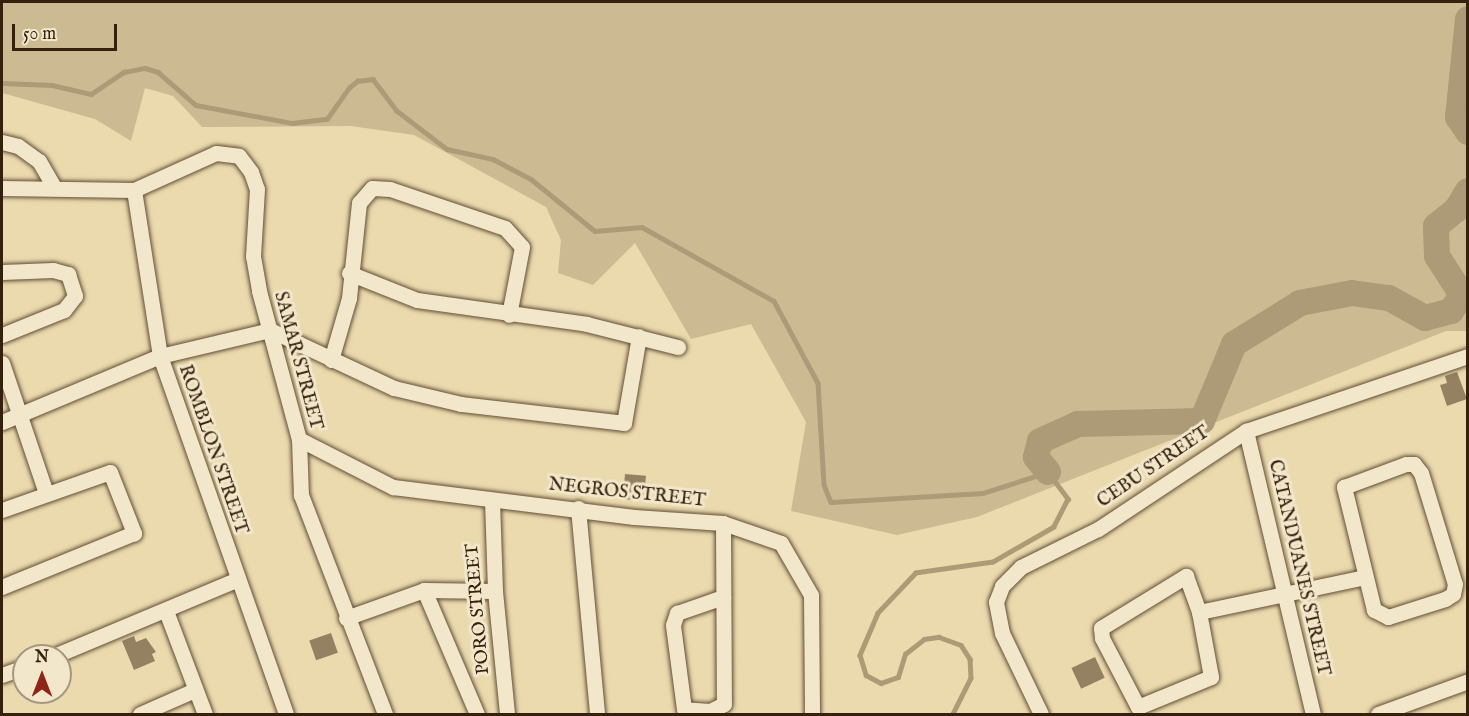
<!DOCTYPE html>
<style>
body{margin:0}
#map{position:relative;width:1469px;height:716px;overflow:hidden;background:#ebdaae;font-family:"IM FELL English",serif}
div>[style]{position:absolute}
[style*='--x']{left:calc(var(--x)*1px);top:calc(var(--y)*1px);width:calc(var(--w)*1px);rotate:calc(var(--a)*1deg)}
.green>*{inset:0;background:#ccba93}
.stream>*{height:4.5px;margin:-2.25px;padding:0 2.25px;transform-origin:2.25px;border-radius:2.25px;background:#ad9b77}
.river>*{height:26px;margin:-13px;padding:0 13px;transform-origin:13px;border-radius:13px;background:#ad9b77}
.building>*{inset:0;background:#938161;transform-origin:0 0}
.roads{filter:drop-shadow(0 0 2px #624e35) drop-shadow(0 0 2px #624e35)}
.minor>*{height:15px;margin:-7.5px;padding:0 7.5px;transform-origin:7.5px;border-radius:7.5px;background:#f2e7ca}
span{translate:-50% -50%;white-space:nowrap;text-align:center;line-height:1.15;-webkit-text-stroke:6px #f2e7ca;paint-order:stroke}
.street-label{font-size:18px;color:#34200d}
.frame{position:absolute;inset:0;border:3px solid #34200d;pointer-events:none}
.north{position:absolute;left:12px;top:644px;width:60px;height:60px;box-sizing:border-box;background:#f2e7ca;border:2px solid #a6977e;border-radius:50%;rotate:0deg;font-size:16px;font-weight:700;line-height:24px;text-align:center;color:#34200d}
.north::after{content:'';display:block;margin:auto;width:21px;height:27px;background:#8f2418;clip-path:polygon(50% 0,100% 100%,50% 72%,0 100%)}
.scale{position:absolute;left:12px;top:24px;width:105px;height:27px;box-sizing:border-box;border:3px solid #34200d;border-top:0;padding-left:8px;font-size:18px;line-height:21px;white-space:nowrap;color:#34200d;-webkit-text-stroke:4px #f2e7ca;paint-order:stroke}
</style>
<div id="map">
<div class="green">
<div style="clip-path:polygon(2px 2px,1467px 2px,1467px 331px,1446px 331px,977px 517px,897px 535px,791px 511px,806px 422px,751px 324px,691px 339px,635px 243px,593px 285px,558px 273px,561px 240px,546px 207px,414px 135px,351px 126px,202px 127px,173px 96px,145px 88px,131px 141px,95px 119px,2px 93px)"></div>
</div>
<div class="stream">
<div style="--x:2;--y:83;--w:50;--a:2.3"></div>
<div style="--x:52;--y:85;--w:40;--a:13"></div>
<div style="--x:91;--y:94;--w:40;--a:-34"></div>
<div style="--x:124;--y:72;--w:21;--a:-11"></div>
<div style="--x:145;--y:68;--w:14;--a:17"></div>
<div style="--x:158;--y:72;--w:50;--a:41"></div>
<div style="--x:196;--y:105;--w:98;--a:10.6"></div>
<div style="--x:292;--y:123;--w:35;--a:-7"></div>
<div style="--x:327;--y:119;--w:38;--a:-55"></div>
<div style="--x:349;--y:88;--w:11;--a:-41"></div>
<div style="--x:357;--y:81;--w:16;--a:-7"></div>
<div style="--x:373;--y:79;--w:39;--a:53"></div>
<div style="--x:396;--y:110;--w:64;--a:37.4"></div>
<div style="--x:447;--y:149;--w:47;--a:12.3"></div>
<div style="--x:493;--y:159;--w:43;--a:27.8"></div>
<div style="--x:531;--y:179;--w:82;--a:39.1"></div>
<div style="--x:595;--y:231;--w:47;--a:-4.9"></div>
<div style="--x:642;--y:227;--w:151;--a:29.3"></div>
<div style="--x:774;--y:301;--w:93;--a:61.8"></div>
<div style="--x:818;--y:383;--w:102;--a:86.6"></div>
<div style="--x:824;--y:485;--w:18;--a:68"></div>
<div style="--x:831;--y:502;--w:152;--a:-3.4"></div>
<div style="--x:983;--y:493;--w:68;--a:-17.9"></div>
<div style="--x:1048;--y:472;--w:34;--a:53"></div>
<div style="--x:1068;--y:499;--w:31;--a:117"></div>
<div style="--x:1054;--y:527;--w:70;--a:150.2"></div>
<div style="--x:993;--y:562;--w:78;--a:171.9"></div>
<div style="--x:916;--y:573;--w:55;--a:133.5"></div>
<div style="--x:878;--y:613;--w:46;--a:113.2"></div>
<div style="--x:860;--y:655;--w:21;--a:73"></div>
<div style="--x:866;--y:675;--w:17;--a:28"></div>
<div style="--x:881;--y:683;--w:18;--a:-19"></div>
<div style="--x:898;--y:677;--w:24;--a:-73"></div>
<div style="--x:905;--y:654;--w:24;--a:-38"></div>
<div style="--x:924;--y:639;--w:15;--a:-8"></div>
<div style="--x:939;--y:637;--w:23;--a:20"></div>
<div style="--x:961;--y:645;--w:17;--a:57"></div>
<div style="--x:970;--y:659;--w:19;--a:87"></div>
<div style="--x:971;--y:678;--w:40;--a:116.6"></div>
</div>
<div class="river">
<div style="--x:1468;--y:19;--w:99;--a:95.8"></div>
<div style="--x:1458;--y:117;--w:18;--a:56"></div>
<div style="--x:1048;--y:472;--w:19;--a:-129"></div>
<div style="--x:1036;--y:457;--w:16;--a:-76"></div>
<div style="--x:1040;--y:441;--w:42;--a:-24.1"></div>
<div style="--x:1078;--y:424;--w:124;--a:-1.4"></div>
<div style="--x:1202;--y:421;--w:83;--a:-67.4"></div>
<div style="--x:1234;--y:344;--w:78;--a:-31.8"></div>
<div style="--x:1300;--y:303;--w:53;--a:-10.9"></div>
<div style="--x:1352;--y:293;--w:37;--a:8"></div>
<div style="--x:1389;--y:298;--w:41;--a:29.1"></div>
<div style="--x:1425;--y:318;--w:27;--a:-15"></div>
<div style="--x:1451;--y:311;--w:19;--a:-55"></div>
<div style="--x:1462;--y:295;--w:46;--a:-122.7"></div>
<div style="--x:1437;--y:256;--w:30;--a:-92"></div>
<div style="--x:1436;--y:226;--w:27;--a:-39"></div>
<div style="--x:1457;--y:209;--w:21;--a:-59"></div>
</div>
<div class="building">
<div style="clip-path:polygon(1457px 372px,1467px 399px,1447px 406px,1440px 385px,1447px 383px,1445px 376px)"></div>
<div style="left:625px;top:474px;width:21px;height:25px;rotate:5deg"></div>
<div style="left:331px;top:633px;width:21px;height:23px;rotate:71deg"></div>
<div style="clip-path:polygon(134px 636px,136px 642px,146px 638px,156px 652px,152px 654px,155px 661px,134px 670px,122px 641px)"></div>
<div style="left:1095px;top:657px;width:23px;height:26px;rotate:65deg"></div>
</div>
<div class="roads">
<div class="minor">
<div style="--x:2;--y:142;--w:16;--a:14"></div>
<div style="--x:18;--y:146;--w:26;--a:36"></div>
<div style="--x:39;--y:161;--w:30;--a:60"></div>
<div style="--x:2;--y:188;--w:132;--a:0.9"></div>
<div style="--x:134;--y:190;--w:90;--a:-24.3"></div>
<div style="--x:216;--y:153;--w:23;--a:7"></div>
<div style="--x:239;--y:156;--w:20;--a:53"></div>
<div style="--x:251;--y:172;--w:18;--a:71"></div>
<div style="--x:257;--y:189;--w:67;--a:93.4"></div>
<div style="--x:253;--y:256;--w:36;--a:80"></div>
<div style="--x:259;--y:291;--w:153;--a:74.9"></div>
<div style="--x:299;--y:439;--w:56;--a:88"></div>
<div style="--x:301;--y:495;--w:235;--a:69"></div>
<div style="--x:134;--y:190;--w:168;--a:81.1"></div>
<div style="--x:160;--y:356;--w:380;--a:70.6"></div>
<div style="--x:2;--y:272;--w:51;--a:-2.2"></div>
<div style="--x:53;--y:270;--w:16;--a:15"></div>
<div style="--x:68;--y:274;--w:23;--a:72"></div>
<div style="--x:75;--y:296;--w:18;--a:128"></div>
<div style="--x:64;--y:310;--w:67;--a:158"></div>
<div style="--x:349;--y:273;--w:73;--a:21.7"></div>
<div style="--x:417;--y:300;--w:172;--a:8"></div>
<div style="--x:587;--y:324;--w:94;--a:14.2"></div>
<div style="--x:331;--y:360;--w:65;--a:-73.8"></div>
<div style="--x:349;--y:298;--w:96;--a:-84"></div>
<div style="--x:359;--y:203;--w:20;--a:-49"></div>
<div style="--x:372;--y:188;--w:18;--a:3"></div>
<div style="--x:390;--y:189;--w:121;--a:18.7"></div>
<div style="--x:505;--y:228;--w:25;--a:48"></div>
<div style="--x:522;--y:247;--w:69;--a:100.8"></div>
<div style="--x:2;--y:363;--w:137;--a:71.3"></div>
<div style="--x:2;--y:422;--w:171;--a:-22.7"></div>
<div style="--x:160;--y:356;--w:113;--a:-13.3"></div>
<div style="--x:270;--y:330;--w:137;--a:25.1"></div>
<div style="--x:394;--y:388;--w:69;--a:13.4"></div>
<div style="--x:461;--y:404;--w:164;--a:6.6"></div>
<div style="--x:624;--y:423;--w:88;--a:-80.2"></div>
<div style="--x:1246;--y:431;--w:291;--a:76.7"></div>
<div style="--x:299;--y:439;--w:106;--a:27.1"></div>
<div style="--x:393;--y:487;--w:243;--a:7.1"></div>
<div style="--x:634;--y:517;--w:89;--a:3.9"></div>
<div style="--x:723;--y:523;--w:61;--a:19"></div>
<div style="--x:781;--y:543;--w:60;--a:60"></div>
<div style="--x:811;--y:595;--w:119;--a:89.5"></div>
<div style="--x:1406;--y:464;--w:8;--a:0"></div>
<div style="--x:1414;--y:464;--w:11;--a:52"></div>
<div style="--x:1421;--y:473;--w:116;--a:73"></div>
<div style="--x:1455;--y:584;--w:10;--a:101"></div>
<div style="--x:1453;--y:594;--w:9;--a:148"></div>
<div style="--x:1445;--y:599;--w:60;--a:162.5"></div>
<div style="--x:1388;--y:617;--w:16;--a:-153"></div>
<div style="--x:1374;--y:610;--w:127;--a:-103.7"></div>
<div style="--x:1344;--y:487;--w:66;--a:-20.4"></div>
<div style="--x:492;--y:500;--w:91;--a:88.1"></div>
<div style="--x:495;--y:591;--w:124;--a:84.4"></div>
<div style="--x:578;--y:508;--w:207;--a:84.7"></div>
<div style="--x:2;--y:510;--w:114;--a:-19.4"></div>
<div style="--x:110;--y:472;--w:66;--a:68.5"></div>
<div style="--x:134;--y:533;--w:143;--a:157.8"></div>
<div style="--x:723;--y:523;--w:181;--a:89.7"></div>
<div style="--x:724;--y:704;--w:16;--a:153"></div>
<div style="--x:710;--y:711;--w:26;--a:-176"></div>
<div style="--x:684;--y:709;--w:85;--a:-97.5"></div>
<div style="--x:673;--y:625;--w:13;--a:-72"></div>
<div style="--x:677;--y:613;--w:49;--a:-19.2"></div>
<div style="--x:1186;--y:576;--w:38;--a:70"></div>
<div style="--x:1199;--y:612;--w:66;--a:79.5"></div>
<div style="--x:1211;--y:677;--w:79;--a:157.7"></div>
<div style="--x:1138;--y:707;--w:78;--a:-117.6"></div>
<div style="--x:1102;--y:638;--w:10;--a:-96"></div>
<div style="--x:1101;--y:628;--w:100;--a:-31.5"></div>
<div style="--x:424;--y:590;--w:135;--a:66.9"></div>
<div style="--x:166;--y:611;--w:110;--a:69.3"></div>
<div style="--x:1199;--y:612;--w:170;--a:-11.9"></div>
<div style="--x:346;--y:618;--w:83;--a:-19.7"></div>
<div style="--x:424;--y:590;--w:71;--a:0.8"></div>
<div style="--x:54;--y:656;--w:197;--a:-22.7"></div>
<div style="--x:2;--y:675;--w:23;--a:-20"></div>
<div style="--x:140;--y:714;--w:60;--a:-23.6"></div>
<div style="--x:1041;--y:714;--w:90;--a:-115.7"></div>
<div style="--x:1002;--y:633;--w:32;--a:-101"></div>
<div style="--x:996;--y:602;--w:17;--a:-69"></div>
<div style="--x:1002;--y:586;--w:27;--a:-45"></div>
<div style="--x:1021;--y:567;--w:86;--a:-26.3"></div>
<div style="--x:1098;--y:529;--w:178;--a:-33.5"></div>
<div style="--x:1246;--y:431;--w:234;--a:-18.7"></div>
<div style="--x:1378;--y:714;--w:96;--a:-20.1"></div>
</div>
</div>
<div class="street-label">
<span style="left:297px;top:361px;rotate:75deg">SAMAR STREET</span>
<span style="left:212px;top:450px;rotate:71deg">ROMBLON STREET</span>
<span style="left:1154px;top:468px;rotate:-34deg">CEBU STREET</span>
<span style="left:627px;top:494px;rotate:6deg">NEGROS STREET</span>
<span style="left:1298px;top:568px;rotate:77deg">CATANDUANES STREET</span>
<span style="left:479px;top:609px;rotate:-95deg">PORO STREET</span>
</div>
<div class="frame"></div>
<div class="north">N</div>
<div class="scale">50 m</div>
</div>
